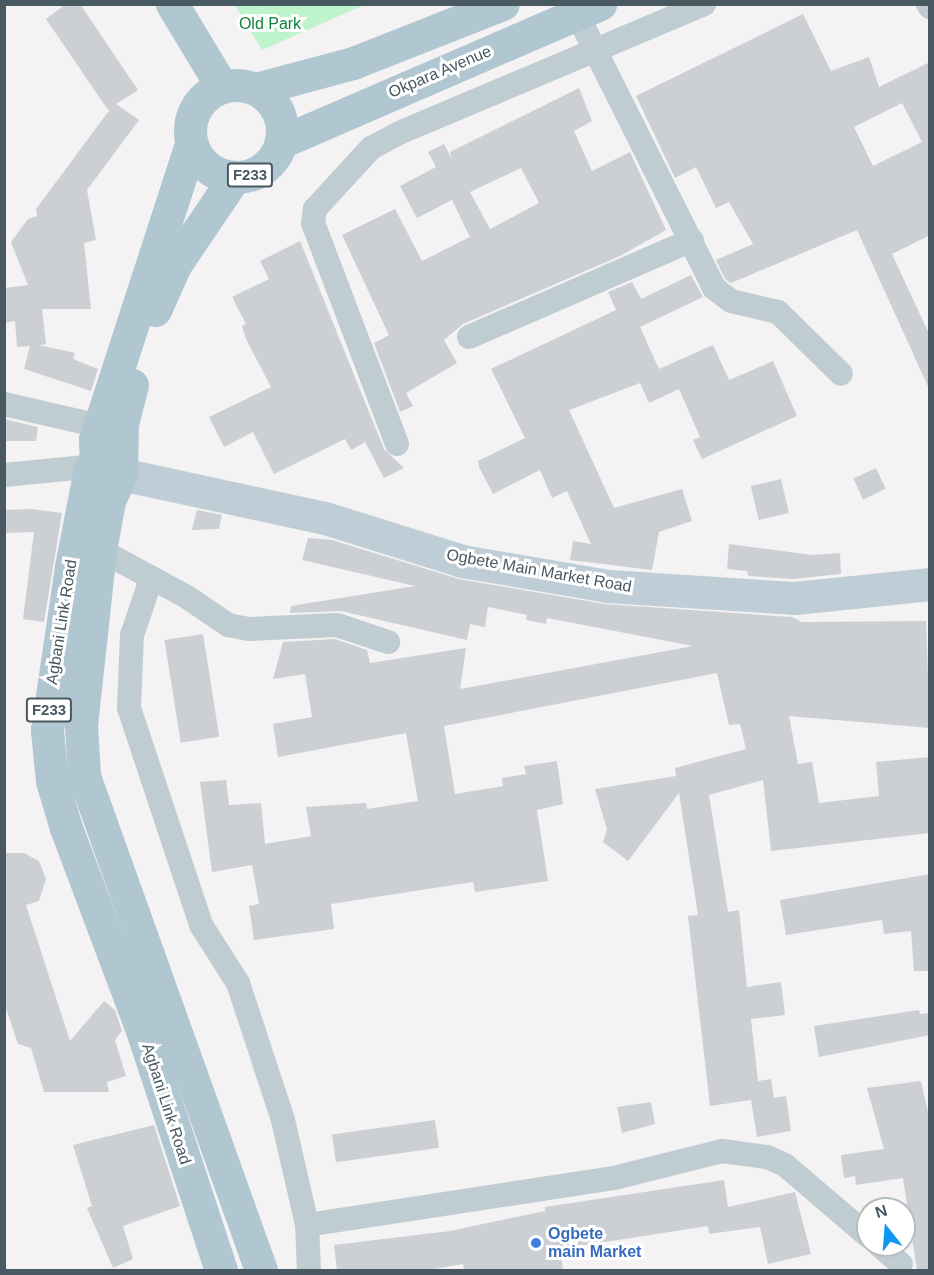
<!DOCTYPE html>
<style>
body{margin:0}
#map{position:relative;width:934px;height:1275px;overflow:hidden;background:#f4f2f2;font-family:Arial,sans-serif}
div>[style]{position:absolute}
[style*='--x']{left:calc(var(--x)*1px);top:calc(var(--y)*1px);width:calc(var(--w)*1px);rotate:calc(var(--a)*1deg)}
.green>*{inset:0;background:#bff3cb}
.building>*{inset:0;background:#ccd0d4;transform-origin:0 0}
.street>*{height:24px;margin:-12px;padding:0 12px;transform-origin:12px;border-radius:12px;background:#bfccd2}
.secondary>*{height:33px;margin:-16.5px;padding:0 16.5px;transform-origin:16.5px;border-radius:16.5px;background:#bfced6}
.primary>*{height:33px;margin:-16.5px;padding:0 16.5px;transform-origin:16.5px;border-radius:16.5px;background:#b0c7d2}
.primary>.ring{margin:-16.5px;padding:0;box-sizing:content-box;background:none;border:33px solid #b0c7d2;border-radius:50%}
.dots>*{width:16px;height:16px;translate:-50% -50%;box-sizing:border-box;border:3px solid #fff;border-radius:50%}
span{translate:-50% -50%;white-space:nowrap;text-align:center;line-height:1.15;-webkit-text-stroke:6px #fff;paint-order:stroke}
.shield-label span{padding:2px 4px;background:#fff;border:2px solid;border-radius:4px;-webkit-text-stroke-width:0}
.shield-label{font-size:15px;color:#485961;font-weight:700}
.park-label{font-size:16px;color:#118438}
.street-label{font-size:16px;color:#485961}
.shop-label{font-size:16px;color:#366cbe;font-weight:700}
.left{translate:0 -50%;text-align:left}
.frame{position:absolute;inset:0;border:6px solid #485961;pointer-events:none}
.north{position:absolute;left:856px;top:1197px;width:60px;height:60px;box-sizing:border-box;background:#fff;border:2px solid #b6bdc0;border-radius:50%;rotate:343deg;font-size:16px;font-weight:700;line-height:24px;text-align:center;color:#485961}
.north::after{content:'';display:block;margin:auto;width:21px;height:27px;background:#0d96f3;clip-path:polygon(50% 0,100% 100%,50% 72%,0 100%)}
</style>
<div id="map">
<div class="green">
<div style="clip-path:polygon(235px 5px,364px 5px,262px 50px)"></div>
</div>
<div class="building">
<div style="clip-path:polygon(66px 4px,80px 4px,138px 90px,116px 104px,139px 120px,87px 190px,96px 240px,84px 243px,91px 309px,42px 309px,46px 344px,39px 345px,75px 353px,73px 359px,98px 369px,91px 391px,24px 369px,30px 346px,17px 347px,15px 321px,4px 323px,4px 288px,28px 285px,11px 242px,28px 219px,37px 216px,36px 209px,111px 108px,108px 110px,46px 19px)"></div>
<div style="clip-path:polygon(evenodd,803px 14px,831px 71px,869px 57px,879px 87px,930px 62px,930px 235px,892px 254px,930px 336px,930px 391px,857px 230px,731px 283px,725px 279px,716px 260px,753px 244px,729px 202px,716px 208px,696px 167px,675px 178px,636px 96px,803px 14px,902px 103px,922px 142px,873px 166px,854px 127px,902px 103px)"></div>
<div style="clip-path:polygon(evenodd,579px 88px,592px 121px,574px 131px,592px 171px,630px 152px,666px 230px,620px 256px,463px 324px,444px 340px,457px 363px,406px 393px,413px 406px,400px 412px,374px 343px,389px 335px,342px 235px,395px 209px,422px 261px,470px 237px,452px 200px,417px 218px,400px 186px,436px 167px,428px 152px,444px 144px,452px 159px,450px 152px,579px 88px,521px 168px,539px 203px,490px 229px,470px 192px,521px 168px)"></div>
<div style="clip-path:polygon(300px 241px,384px 449px,404px 468px,384px 478px,365px 442px,351px 450px,345px 439px,274px 474px,253px 432px,224px 447px,209px 417px,271px 387px,246px 339px,242px 326px,246px 324px,232px 297px,269px 279px,260px 261px)"></div>
<div style="clip-path:polygon(691px 275px,703px 297px,640px 327px,659px 369px,713px 345px,729px 380px,773px 361px,797px 416px,702px 459px,693px 440px,700px 437px,679px 389px,649px 403px,640px 383px,569px 410px,614px 508px,682px 489px,692px 521px,659px 532px,652px 570px,570px 560px,573px 541px,591px 544px,567px 491px,552px 498px,540px 470px,493px 494px,479px 467px,478px 461px,525px 438px,491px 369px,616px 310px,608px 292px,632px 282px,641px 299px)"></div>
<div style="clip-path:polygon(4px 419px,38px 427px,36px 441px,4px 441px)"></div>
<div style="left:876px;top:468px;width:23px;height:25px;rotate:65deg"></div>
<div style="left:781px;top:479px;width:35px;height:31px;rotate:77deg"></div>
<div style="clip-path:polygon(31px 509px,62px 513px,44px 622px,23px 619px,34px 532px,4px 533px,4px 510px)"></div>
<div style="clip-path:polygon(197px 510px,222px 515px,219px 529px,192px 530px)"></div>
<div style="clip-path:polygon(308px 538px,332px 540px,459px 579px,605px 604px,792px 617px,802px 622px,926px 621px,930px 728px,789px 716px,798px 764px,812px 762px,819px 803px,879px 796px,876px 762px,930px 757px,930px 833px,771px 851px,763px 780px,709px 795px,728px 912px,739px 910px,747px 987px,781px 982px,785px 1015px,751px 1019px,758px 1081px,771px 1079px,774px 1098px,786px 1096px,791px 1131px,757px 1137px,751px 1100px,710px 1106px,688px 916px,698px 915px,679px 793px,628px 861px,603px 842px,607px 829px,595px 789px,676px 776px,675px 768px,746px 749px,740px 724px,729px 725px,717px 673px,444px 726px,455px 794px,503px 786px,502px 778px,526px 774px,524px 766px,557px 761px,563px 804px,537px 810px,548px 881px,475px 892px,473px 882px,331px 904px,334px 929px,254px 940px,249px 906px,259px 904px,252px 865px,212px 872px,200px 782px,226px 780px,229px 805px,261px 803px,265px 844px,311px 836px,306px 807px,366px 803px,367px 809px,418px 801px,406px 733px,278px 757px,273px 724px,312px 717px,305px 674px,273px 679px,283px 642px,335px 639px,367px 650px,370px 663px,466px 648px,460px 689px,693px 646px,547px 618px,546px 624px,526px 620px,527px 615px,488px 607px,485px 627px,470px 624px,467px 640px,341px 611px,290px 613px,291px 606px,415px 586px,302px 560px)"></div>
<div style="clip-path:polygon(729px 544px,812px 555px,840px 553px,841px 574px,793px 579px,748px 576px,747px 571px,727px 569px)"></div>
<div style="left:203px;top:634px;width:104px;height:39px;rotate:81deg"></div>
<div style="clip-path:polygon(4px 853px,24px 853px,39px 861px,46px 879px,39px 901px,26px 905px,70px 1041px,104px 1001px,115px 1010px,122px 1031px,115px 1040px,126px 1076px,107px 1082px,109px 1092px,44px 1092px,31px 1048px,18px 1044px,4px 1002px)"></div>
<div style="clip-path:polygon(930px 874px,930px 971px,914px 971px,911px 931px,884px 934px,882px 920px,786px 935px,780px 900px)"></div>
<div style="clip-path:polygon(919px 1010px,920px 1014px,930px 1013px,930px 1035px,819px 1057px,814px 1026px)"></div>
<div style="clip-path:polygon(921px 1081px,930px 1121px,930px 1270px,917px 1270px,903px 1178px,856px 1185px,855px 1176px,844px 1178px,841px 1155px,884px 1149px,867px 1088px)"></div>
<div style="clip-path:polygon(651px 1102px,655px 1124px,622px 1133px,617px 1107px)"></div>
<div style="left:435px;top:1120px;width:28px;height:104px;rotate:82deg"></div>
<div style="clip-path:polygon(154px 1125px,180px 1206px,123px 1226px,133px 1259px,113px 1268px,87px 1208px,92px 1206px,73px 1145px)"></div>
<div style="clip-path:polygon(724px 1180px,728px 1207px,795px 1192px,811px 1254px,768px 1264px,760px 1227px,709px 1234px,708px 1226px,560px 1249px,563px 1270px,464px 1270px,463px 1264px,427px 1270px,337px 1270px,334px 1245px,450px 1231px,545px 1211px,545px 1207px)"></div>
</div>
<div class="street">
<div style="--x:572;--y:4;--w:318;--a:63.4"></div>
<div style="--x:714;--y:288;--w:21;--a:37"></div>
<div style="--x:731;--y:301;--w:48;--a:13.2"></div>
<div style="--x:778;--y:312;--w:88;--a:44.5"></div>
<div style="--x:928;--y:4;--w:4;--a:56"></div>
<div style="--x:469;--y:337;--w:243;--a:-23.5"></div>
<div style="--x:4;--y:404;--w:98;--a:13"></div>
<div style="--x:397;--y:444;--w:236;--a:-110.8"></div>
<div style="--x:313;--y:223;--w:14;--a:-82"></div>
<div style="--x:315;--y:209;--w:83;--a:-47.4"></div>
<div style="--x:371;--y:148;--w:32;--a:-28"></div>
<div style="--x:399;--y:133;--w:331;--a:-22.9"></div>
<div style="--x:4;--y:475;--w:92;--a:-5.6"></div>
<div style="--x:96;--y:466;--w:11;--a:22"></div>
<div style="--x:89;--y:544;--w:111;--a:28.4"></div>
<div style="--x:187;--y:597;--w:50;--a:34.3"></div>
<div style="--x:228;--y:625;--w:21;--a:11"></div>
<div style="--x:249;--y:629;--w:88;--a:-2.6"></div>
<div style="--x:337;--y:625;--w:54;--a:18.4"></div>
<div style="--x:151;--y:579;--w:59;--a:108.7"></div>
<div style="--x:132;--y:635;--w:73;--a:92.4"></div>
<div style="--x:129;--y:708;--w:229;--a:71.6"></div>
<div style="--x:201;--y:925;--w:69;--a:57.5"></div>
<div style="--x:238;--y:983;--w:144;--a:71.8"></div>
<div style="--x:283;--y:1120;--w:108;--a:77.1"></div>
<div style="--x:879;--y:1245;--w:29;--a:41"></div>
<div style="--x:309;--y:1270;--w:45;--a:-92.5"></div>
<div style="--x:307;--y:1225;--w:311;--a:-8.7"></div>
<div style="--x:614;--y:1178;--w:111;--a:-14"></div>
<div style="--x:722;--y:1151;--w:45;--a:7.6"></div>
<div style="--x:767;--y:1157;--w:20;--a:24"></div>
<div style="--x:785;--y:1165;--w:109;--a:40.5"></div>
</div>
<div class="secondary">
<div style="--x:121;--y:474;--w:209;--a:12.2"></div>
<div style="--x:325;--y:518;--w:144;--a:17.4"></div>
<div style="--x:462;--y:561;--w:148;--a:9.7"></div>
<div style="--x:608;--y:586;--w:187;--a:3.7"></div>
<div style="--x:795;--y:598;--w:136;--a:-5.9"></div>
</div>
<div class="primary">
<div style="--x:172;--y:4;--w:97;--a:58.9"></div>
<div class="ring" style="left:190px;top:85px;width:59px;height:59px"></div>
<div style="--x:256;--y:89;--w:100;--a:-15"></div>
<div style="--x:353;--y:63;--w:161;--a:-21.5"></div>
<div style="--x:281;--y:142;--w:348;--a:-23.4"></div>
<div style="--x:191;--y:144;--w:310;--a:108"></div>
<div style="--x:95;--y:439;--w:27;--a:88"></div>
<div style="--x:96;--y:466;--w:7;--a:153"></div>
<div style="--x:90;--y:469;--w:100;--a:101"></div>
<div style="--x:71;--y:567;--w:165;--a:98.4"></div>
<div style="--x:47;--y:730;--w:51;--a:84.4"></div>
<div style="--x:52;--y:781;--w:49;--a:73.4"></div>
<div style="--x:66;--y:828;--w:216;--a:69.4"></div>
<div style="--x:142;--y:1030;--w:253;--a:71.8"></div>
<div style="--x:155;--y:310;--w:49;--a:-66"></div>
<div style="--x:175;--y:265;--w:105;--a:-55.9"></div>
<div style="--x:132;--y:385;--w:40;--a:104.4"></div>
<div style="--x:122;--y:424;--w:50;--a:91.1"></div>
<div style="--x:121;--y:474;--w:30;--a:114"></div>
<div style="--x:109;--y:501;--w:50;--a:100.4"></div>
<div style="--x:100;--y:550;--w:176;--a:96.2"></div>
<div style="--x:81;--y:725;--w:51;--a:86.6"></div>
<div style="--x:84;--y:776;--w:525;--a:70.29"></div>
</div>
<div class="dots">
<div style="left:536px;top:1243px;background:#3f7fe0"></div>
</div>
<div class="shield-label">
<span style="left:250px;top:175px">F233</span>
<span style="left:49px;top:710px">F233</span>
</div>
<div class="park-label">
<span style="left:270px;top:24px">Old Park</span>
</div>
<div class="street-label">
<span style="left:440px;top:72px;rotate:-23deg">Okpara Avenue</span>
<span style="left:539px;top:571px;rotate:10deg">Ogbete Main Market Road</span>
<span style="left:62px;top:622px;rotate:-81deg">Agbani Link Road</span>
<span style="left:166px;top:1104px;rotate:72deg">Agbani Link Road</span>
</div>
<div class="shop-label">
<span class="left" style="left:548px;top:1243px">Ogbete<br>main Market</span>
</div>
<div class="frame"></div>
<div class="north">N</div>
</div>
